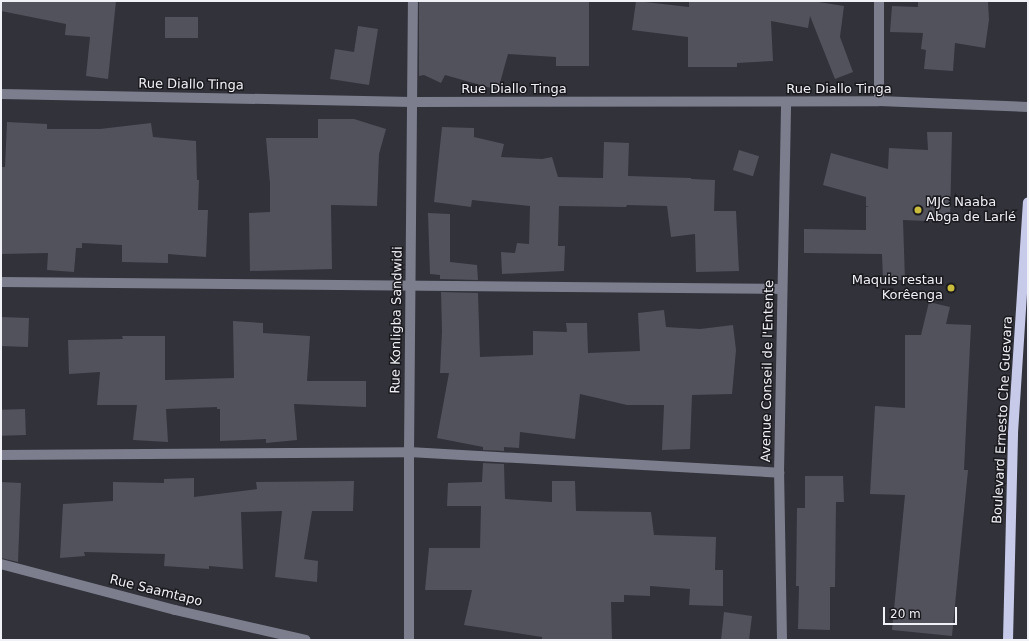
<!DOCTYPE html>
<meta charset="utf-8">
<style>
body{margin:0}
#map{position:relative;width:1029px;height:641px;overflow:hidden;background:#31323a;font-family:"DejaVu Sans",sans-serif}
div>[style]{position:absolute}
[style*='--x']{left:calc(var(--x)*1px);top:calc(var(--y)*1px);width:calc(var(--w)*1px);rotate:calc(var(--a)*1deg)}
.building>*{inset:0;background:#51525c;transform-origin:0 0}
.minor>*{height:10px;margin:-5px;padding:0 5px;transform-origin:5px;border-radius:5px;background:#7d7e8d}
.major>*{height:10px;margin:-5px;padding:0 5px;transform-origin:5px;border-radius:5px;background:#c8cae9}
.dots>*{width:11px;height:11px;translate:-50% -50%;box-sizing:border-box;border:2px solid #1a1a1e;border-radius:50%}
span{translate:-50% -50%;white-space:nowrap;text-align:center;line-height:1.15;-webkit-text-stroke:3px #1a1a1e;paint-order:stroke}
.street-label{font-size:13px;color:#f0f1f7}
.poi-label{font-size:13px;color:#f0f1f7}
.left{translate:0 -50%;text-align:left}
.right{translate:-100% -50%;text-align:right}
.frame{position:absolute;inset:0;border:2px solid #f0f1f7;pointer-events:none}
.scale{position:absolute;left:883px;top:607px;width:74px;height:18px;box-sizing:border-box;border:2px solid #f0f1f7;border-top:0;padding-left:5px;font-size:12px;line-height:14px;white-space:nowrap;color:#f0f1f7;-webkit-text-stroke:3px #1a1a1e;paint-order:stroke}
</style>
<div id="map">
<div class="building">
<div style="clip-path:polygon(1px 1px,116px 1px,108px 79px,86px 76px,90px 37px,65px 35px,66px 24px,1px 11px)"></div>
<div style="clip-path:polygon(419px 1px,589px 1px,589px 66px,556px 66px,556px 57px,508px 54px,498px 90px,445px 75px,441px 83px,424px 75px,419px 76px)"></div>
<div style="clip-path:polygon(636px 1px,689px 7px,689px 1px,812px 1px,844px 6px,840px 37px,853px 72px,835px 79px,810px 16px,808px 28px,771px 21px,773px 61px,737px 63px,737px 67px,688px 67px,688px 37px,632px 30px)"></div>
<div style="clip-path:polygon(918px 1px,988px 1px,989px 20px,985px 48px,955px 43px,953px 71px,924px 69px,926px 50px,921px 49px,923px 33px,890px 32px,892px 6px,918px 7px)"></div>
<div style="left:165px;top:17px;width:33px;height:21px"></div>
<div style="clip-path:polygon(358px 26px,378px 29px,369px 85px,330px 79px,335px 49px,354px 52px)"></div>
<div style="clip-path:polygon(318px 119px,354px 119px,386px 129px,379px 154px,377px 206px,331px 205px,332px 269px,250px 271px,249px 213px,270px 212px,270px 184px,266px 138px,318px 138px)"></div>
<div style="clip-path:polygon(7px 122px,47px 124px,47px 129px,100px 129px,151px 123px,153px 137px,196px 141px,197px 180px,199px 180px,198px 210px,208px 210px,206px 257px,168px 254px,168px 263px,122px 262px,122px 245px,82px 243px,82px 248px,76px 248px,74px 272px,47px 270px,48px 253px,1px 254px,1px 167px,5px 167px)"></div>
<div style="clip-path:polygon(442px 127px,474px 128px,474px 137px,504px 144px,501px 157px,542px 159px,552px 157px,558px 177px,603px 178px,604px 142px,629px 143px,628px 176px,691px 178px,691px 179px,715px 180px,714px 211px,736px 211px,739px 271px,696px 272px,695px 234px,671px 237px,667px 206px,627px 205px,626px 207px,559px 206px,558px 246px,565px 246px,564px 271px,502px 274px,501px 252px,515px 253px,517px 243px,529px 244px,530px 206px,472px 200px,471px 207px,434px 202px)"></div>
<div style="clip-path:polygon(927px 132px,952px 132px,950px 222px,903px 220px,905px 280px,883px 280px,882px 254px,804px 253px,804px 229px,866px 230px,866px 207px,869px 207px,866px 206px,866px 197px,823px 185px,831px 153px,888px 169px,889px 148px,928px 150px)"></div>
<div style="left:739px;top:150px;width:21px;height:21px;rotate:17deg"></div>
<div style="clip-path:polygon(428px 213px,450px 214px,450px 262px,477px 265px,478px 280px,440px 279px,440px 275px,430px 274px)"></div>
<div style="clip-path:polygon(441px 292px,478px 293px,480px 357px,533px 355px,533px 331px,567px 332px,566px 323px,587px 323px,588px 353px,640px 351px,638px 313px,664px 310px,666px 327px,700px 329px,733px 325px,736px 350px,732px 394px,692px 395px,690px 449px,662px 450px,664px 405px,627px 405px,580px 394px,575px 439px,520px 432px,519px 448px,504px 447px,504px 451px,483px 450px,483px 447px,437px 438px,449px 373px,440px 373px,442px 331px)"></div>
<div style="clip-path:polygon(929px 302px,950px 307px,946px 324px,971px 325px,964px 470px,968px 470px,952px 636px,892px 630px,905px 495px,870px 494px,875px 406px,905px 408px,905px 335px,921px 335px)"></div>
<div style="left:1px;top:317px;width:28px;height:29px;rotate:2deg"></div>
<div style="clip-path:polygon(233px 321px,263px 323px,263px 333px,310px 336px,307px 381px,366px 381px,366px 407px,294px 404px,297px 440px,266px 443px,266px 439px,220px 441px,220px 409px,217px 409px,217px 407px,166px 409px,168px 442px,133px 440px,137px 405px,97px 405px,100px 372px,69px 374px,68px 340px,123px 339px,122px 336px,165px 336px,165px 380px,234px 378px)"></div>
<div style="left:25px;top:409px;width:26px;height:24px;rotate:88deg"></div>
<div style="clip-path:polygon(483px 463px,504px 464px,505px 499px,552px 502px,552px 481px,575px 481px,576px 511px,651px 512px,654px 535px,716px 537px,715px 570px,723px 570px,723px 606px,689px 605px,690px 589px,650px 586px,650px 596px,624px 595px,624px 602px,611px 602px,612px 640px,542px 640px,542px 637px,464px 625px,472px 590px,425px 590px,429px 548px,480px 548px,481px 506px,447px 506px,448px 483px,482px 482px)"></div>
<div style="clip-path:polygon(805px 476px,843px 476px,844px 502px,836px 502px,835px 587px,830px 587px,830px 630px,798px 629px,799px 586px,796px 586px,797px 508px,805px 508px)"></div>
<div style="clip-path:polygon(194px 478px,194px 497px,257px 489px,256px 482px,354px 481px,353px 511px,312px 511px,304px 559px,318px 561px,317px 582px,275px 577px,282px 511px,241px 512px,243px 569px,209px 566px,209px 569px,164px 566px,165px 554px,84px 552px,85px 556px,60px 558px,63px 504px,113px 501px,113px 482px,164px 483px,164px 479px)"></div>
<div style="clip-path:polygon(1px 482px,21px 483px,18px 562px,1px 558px)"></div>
<div style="clip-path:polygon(724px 612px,752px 616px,749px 640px,721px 640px)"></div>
</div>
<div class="minor">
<div style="--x:1;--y:94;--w:411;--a:1.1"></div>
<div style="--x:412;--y:102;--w:467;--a:-0.1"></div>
<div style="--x:879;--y:101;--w:149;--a:2.3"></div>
<div style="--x:879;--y:101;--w:100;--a:-90"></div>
<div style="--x:1;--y:282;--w:781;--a:0.51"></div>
<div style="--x:1;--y:455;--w:408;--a:-0.4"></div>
<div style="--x:409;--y:452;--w:371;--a:3.2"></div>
<div style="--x:1;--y:564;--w:180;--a:14.8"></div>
<div style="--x:175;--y:610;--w:134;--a:12.9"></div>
<div style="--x:409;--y:640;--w:188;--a:-90"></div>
<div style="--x:409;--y:452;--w:451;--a:-89.5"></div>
<div style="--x:782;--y:640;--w:167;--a:-91"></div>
<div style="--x:779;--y:473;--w:371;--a:-88.9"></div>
</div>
<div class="major">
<div style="--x:1008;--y:640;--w:207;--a:-88.6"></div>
<div style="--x:1013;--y:433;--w:231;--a:-86.3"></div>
</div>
<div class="dots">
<div style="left:918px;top:210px;background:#c9bb3b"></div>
<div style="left:951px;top:288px;background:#c9bb3b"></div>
</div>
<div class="street-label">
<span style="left:191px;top:85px;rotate:1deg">Rue Diallo Tinga</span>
<span style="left:514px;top:89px">Rue Diallo Tinga</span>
<span style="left:839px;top:89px">Rue Diallo Tinga</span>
<span style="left:397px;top:320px;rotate:-89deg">Rue Konligba Sandwidi</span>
<span style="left:768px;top:371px;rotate:-89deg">Avenue Conseil de l'Entente</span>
<span style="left:1003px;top:420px;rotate:-87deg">Boulevard Ernesto Che Guevara</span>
<span style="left:156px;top:591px;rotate:14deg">Rue Saamtapo</span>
</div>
<div class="poi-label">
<span class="left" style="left:926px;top:210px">MJC Naaba<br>Abga de Larlé</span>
<span class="right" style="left:943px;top:288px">Maquis restau<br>Korêenga</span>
</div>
<div class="frame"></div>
<div class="scale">20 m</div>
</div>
